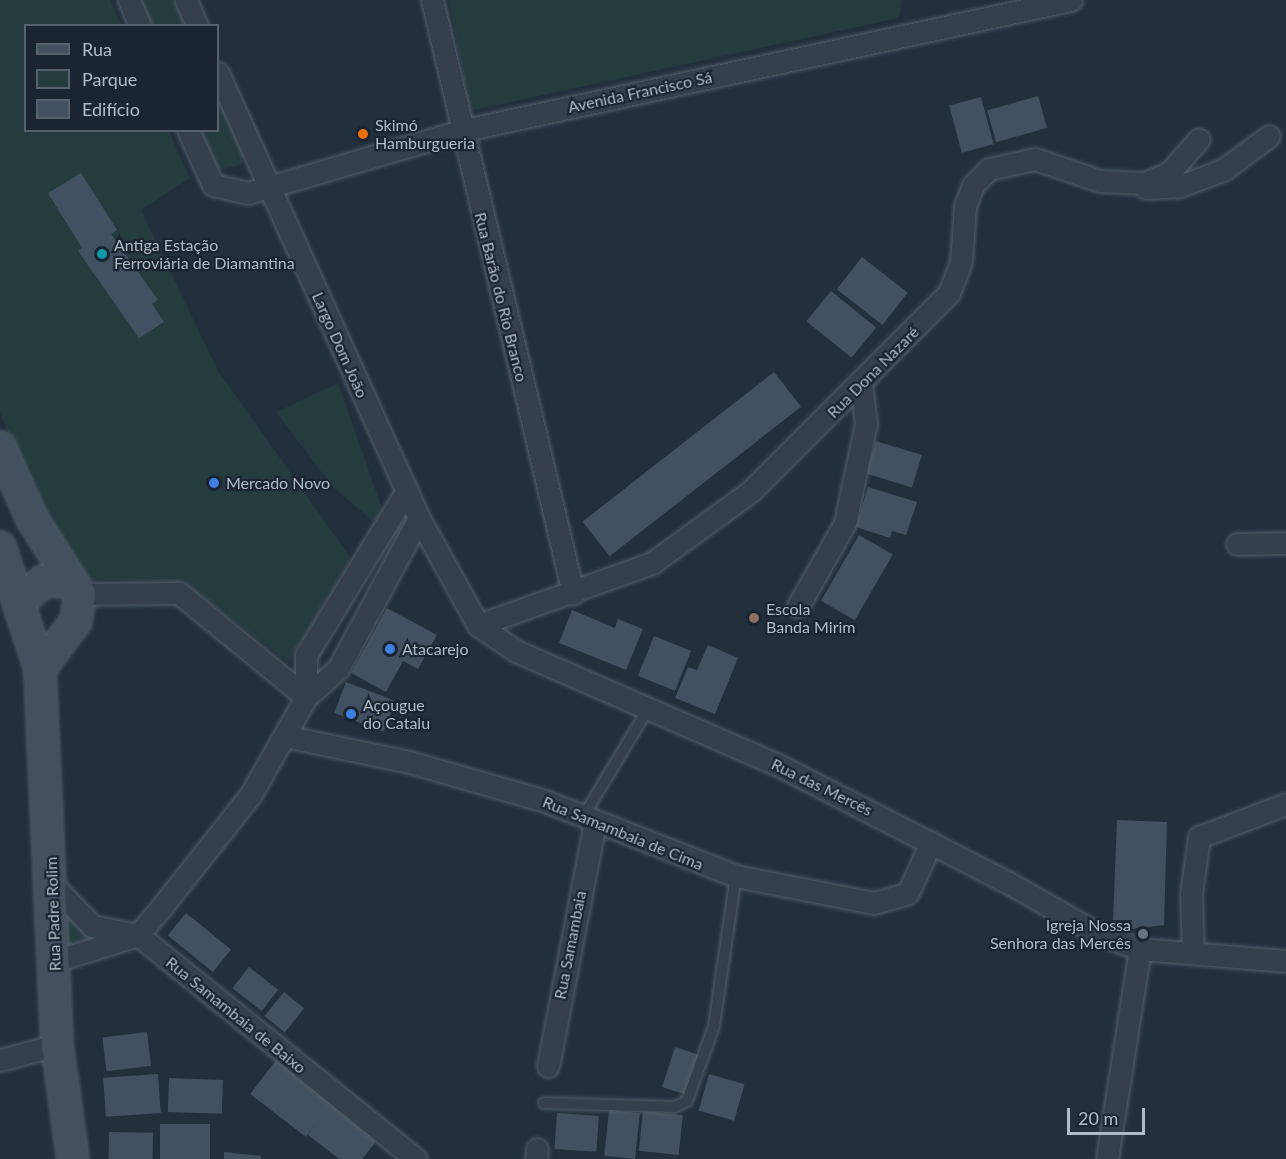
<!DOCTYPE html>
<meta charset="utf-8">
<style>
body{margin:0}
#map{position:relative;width:1286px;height:1159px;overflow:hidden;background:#222f3d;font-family:Lato,sans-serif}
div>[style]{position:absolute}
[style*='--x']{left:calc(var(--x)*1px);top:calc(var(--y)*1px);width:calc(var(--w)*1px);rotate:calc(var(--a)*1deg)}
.green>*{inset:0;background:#243c3e}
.building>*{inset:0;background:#425161;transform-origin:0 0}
.roads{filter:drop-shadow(0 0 2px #545e6b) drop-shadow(0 0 2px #545e6b)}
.lane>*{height:10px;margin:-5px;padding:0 5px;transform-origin:5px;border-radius:5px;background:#36404d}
.street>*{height:21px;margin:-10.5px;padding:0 10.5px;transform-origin:10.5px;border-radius:10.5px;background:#36404d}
.secondary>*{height:30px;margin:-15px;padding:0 15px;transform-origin:15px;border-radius:15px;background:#435060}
.dots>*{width:16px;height:16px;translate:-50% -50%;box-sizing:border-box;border:3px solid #1b2532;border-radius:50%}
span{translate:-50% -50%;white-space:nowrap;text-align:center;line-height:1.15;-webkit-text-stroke:4.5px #1b2532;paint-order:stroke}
.street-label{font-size:16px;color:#b1bbc8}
.poi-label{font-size:16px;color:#b1bbc8}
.left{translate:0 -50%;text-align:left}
.right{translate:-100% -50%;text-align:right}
.legend{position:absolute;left:24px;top:24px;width:195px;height:108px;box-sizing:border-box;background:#1b2532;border:2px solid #57616e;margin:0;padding:8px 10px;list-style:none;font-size:18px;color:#b1bbc8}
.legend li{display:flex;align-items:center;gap:12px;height:30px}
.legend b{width:30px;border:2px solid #57616e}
.scale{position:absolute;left:1067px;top:1108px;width:78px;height:27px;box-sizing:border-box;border:3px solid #b1bbc8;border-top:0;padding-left:8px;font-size:18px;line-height:21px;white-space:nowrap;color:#b1bbc8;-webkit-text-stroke:4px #1b2532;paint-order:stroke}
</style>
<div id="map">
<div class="green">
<div style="clip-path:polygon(0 0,110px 0,122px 25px,26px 26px,26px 130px,169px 131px,190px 178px,141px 210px,218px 371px,351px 558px,288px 662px,184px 582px,83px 579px,34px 503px,0 412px)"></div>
<div style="clip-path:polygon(140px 0,174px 0,186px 25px,152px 25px)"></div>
<div style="clip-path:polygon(449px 0,902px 0,899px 18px,470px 111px)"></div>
<div style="clip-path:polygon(218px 95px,246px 157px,240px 165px,218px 170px,200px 131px,218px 130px)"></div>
<div style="clip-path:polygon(338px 383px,383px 511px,373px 521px,332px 486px,276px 412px)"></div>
<div style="clip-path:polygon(67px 905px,105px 942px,67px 953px)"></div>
</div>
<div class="building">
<div style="left:1038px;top:96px;width:33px;height:53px;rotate:74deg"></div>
<div style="left:981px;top:97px;width:49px;height:33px;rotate:75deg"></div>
<div style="clip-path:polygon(81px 173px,117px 230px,111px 234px,158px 300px,152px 304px,164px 322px,139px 338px,78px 251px,82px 248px,48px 193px)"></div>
<div style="left:862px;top:257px;width:58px;height:41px;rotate:38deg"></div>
<div style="left:831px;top:291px;width:58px;height:39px;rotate:39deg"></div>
<div style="left:774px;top:372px;width:44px;height:243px;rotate:52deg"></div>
<div style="left:876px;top:441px;width:48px;height:34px;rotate:17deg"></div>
<div style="clip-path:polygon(868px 487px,917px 502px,906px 535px,892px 531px,890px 538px,856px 527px)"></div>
<div style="left:859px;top:535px;width:39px;height:76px;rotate:30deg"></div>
<div style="clip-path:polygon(387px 608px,437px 635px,418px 669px,403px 661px,386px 692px,351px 673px)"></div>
<div style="clip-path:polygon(572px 610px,615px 628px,618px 619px,643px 629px,626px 670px,559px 643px)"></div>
<div style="left:654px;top:636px;width:40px;height:43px;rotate:22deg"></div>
<div style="clip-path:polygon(708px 645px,738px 658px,715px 714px,675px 698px,688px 667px,697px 670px)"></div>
<div style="left:346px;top:682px;width:53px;height:33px;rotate:21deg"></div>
<div style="clip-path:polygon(1117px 820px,1167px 822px,1164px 925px,1131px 929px,1132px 920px,1113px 920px)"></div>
<div style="left:186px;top:913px;width:58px;height:29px;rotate:39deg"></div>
<div style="left:249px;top:967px;width:37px;height:27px;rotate:38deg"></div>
<div style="left:284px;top:992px;width:26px;height:31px;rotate:39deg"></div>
<div style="left:147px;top:1032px;width:34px;height:45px;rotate:83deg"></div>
<div style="left:675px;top:1047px;width:29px;height:42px;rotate:18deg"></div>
<div style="clip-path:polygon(277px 1059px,378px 1139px,362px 1159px,339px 1159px,308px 1135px,317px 1122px,306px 1137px,250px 1094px)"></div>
<div style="left:158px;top:1074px;width:39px;height:55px;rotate:86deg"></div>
<div style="left:709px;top:1074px;width:37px;height:38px;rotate:16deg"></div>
<div style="left:169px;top:1078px;width:54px;height:34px;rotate:2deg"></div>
<div style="left:609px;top:1110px;width:31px;height:46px;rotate:6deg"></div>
<div style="left:643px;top:1111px;width:40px;height:40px;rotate:6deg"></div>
<div style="left:557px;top:1113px;width:42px;height:36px;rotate:4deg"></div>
<div style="left:160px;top:1124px;width:50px;height:35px"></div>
<div style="left:109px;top:1132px;width:44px;height:27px;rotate:1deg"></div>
<div style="clip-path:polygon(224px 1152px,261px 1156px,261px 1159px,224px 1159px)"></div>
</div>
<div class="roads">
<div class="lane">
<div style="--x:583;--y:817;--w:128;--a:-59"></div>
<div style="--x:544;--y:1103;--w:131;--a:1.7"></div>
<div style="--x:675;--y:1107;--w:13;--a:-27"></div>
<div style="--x:687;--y:1101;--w:80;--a:-70.2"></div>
<div style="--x:714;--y:1026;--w:152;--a:-81.7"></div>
</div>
<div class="street">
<div style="--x:129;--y:0;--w:28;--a:67"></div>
<div style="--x:186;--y:0;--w:28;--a:67"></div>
<div style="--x:432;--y:0;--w:610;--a:76.62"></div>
<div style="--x:218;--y:73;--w:488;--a:65.7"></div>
<div style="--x:419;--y:518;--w:122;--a:61.1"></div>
<div style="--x:478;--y:625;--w:46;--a:34.4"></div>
<div style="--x:516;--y:651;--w:283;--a:23.5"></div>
<div style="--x:776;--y:764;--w:262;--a:27.1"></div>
<div style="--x:1009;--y:883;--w:103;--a:29.8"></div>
<div style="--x:1098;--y:934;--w:45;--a:19.7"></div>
<div style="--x:1140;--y:949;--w:146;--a:4.7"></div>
<div style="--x:188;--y:130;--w:60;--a:65.6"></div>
<div style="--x:213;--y:185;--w:36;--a:13"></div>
<div style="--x:248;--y:193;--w:221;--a:-16.3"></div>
<div style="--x:460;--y:131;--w:625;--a:-12.1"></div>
<div style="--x:1146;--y:188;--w:34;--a:-3"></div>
<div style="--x:1180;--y:186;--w:46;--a:-20.4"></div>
<div style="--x:1223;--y:170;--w:57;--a:-36.5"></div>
<div style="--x:1237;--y:544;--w:49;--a:-1.2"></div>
<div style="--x:80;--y:594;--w:99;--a:-0.6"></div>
<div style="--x:179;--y:593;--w:164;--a:39.3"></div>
<div style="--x:798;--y:606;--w:95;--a:-60.5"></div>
<div style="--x:845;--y:523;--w:102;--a:-78.1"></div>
<div style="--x:866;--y:423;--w:41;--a:-97"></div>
<div style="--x:478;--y:625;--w:185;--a:-19.6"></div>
<div style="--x:652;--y:563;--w:122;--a:-36"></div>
<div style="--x:751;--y:491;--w:280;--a:-45"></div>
<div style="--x:949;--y:293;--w:33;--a:-69"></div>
<div style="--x:961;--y:262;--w:56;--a:-85.9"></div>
<div style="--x:965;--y:206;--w:22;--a:-69"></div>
<div style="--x:973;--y:185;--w:23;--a:-45"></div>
<div style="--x:989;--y:169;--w:47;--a:-12.3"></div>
<div style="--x:1035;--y:159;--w:69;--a:18.7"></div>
<div style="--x:1100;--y:181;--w:44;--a:2.6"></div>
<div style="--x:1144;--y:183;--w:27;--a:-22"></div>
<div style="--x:1169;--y:173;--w:45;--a:-48.6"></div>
<div style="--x:306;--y:697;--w:42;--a:-90"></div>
<div style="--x:306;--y:655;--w:193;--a:-58.5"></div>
<div style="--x:284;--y:736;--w:128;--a:11.7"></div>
<div style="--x:409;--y:762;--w:141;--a:16"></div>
<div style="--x:545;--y:801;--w:205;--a:21.4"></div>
<div style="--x:736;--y:876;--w:141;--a:11.1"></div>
<div style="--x:874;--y:903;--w:35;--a:-16"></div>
<div style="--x:908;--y:893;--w:56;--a:-65.7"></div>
<div style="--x:53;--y:885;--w:57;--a:46.4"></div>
<div style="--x:92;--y:926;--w:47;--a:11.1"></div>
<div style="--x:138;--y:935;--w:357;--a:38.9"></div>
<div style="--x:1193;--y:953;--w:59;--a:-91.9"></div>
<div style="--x:1191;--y:894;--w:58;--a:-82"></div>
<div style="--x:1199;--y:837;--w:93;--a:-20.8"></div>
<div style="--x:55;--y:961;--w:87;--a:-17.4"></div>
<div style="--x:138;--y:935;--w:34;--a:-50"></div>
<div style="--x:160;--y:909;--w:147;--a:-51.6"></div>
<div style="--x:251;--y:794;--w:112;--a:-60.4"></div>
<div style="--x:306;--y:697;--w:43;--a:-41.2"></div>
<div style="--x:338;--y:669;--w:171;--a:-61.8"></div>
<div style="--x:0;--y:1060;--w:59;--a:-14.7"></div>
<div style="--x:548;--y:1066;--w:248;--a:-79.1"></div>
<div style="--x:536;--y:1159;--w:10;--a:-84"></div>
<div style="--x:1107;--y:1159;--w:213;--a:-81.1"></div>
</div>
<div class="secondary">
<div style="--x:0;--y:447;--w:79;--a:66"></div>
<div style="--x:32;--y:519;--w:89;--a:57.4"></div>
<div style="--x:80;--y:594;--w:27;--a:98"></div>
<div style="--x:76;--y:621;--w:60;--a:126.9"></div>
<div style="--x:0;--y:547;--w:128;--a:71.8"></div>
<div style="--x:40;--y:669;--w:376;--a:87.4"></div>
<div style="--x:57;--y:1045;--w:115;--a:82"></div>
<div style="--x:20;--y:602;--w:31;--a:-42"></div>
<div style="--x:43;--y:581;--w:29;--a:2"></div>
</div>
</div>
<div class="dots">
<div style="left:363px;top:134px;background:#e8710a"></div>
<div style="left:102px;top:254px;background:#0f9aa8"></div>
<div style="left:214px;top:483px;background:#3f7fe0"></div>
<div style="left:754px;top:618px;background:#8d6e63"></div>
<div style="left:390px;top:649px;background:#3f7fe0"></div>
<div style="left:351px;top:714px;background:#3f7fe0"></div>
<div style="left:1143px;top:934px;background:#6b7280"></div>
</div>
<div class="street-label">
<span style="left:640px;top:92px;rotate:-12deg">Avenida Francisco Sá</span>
<span style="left:501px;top:297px;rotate:76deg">Rua Barão do Rio Branco</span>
<span style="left:340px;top:345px;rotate:66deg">Largo Dom João</span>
<span style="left:873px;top:372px;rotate:-45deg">Rua Dona Nazaré</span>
<span style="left:822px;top:787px;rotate:26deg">Rua das Mercês</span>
<span style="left:623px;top:833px;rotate:22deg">Rua Samambaia de Cima</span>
<span style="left:53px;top:914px;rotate:-92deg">Rua Padre Rolim</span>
<span style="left:570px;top:945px;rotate:-79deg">Rua Samambaia</span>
<span style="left:236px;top:1015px;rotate:39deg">Rua Samambaia de Baixo</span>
</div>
<div class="poi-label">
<span class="left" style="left:375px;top:134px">Skimó<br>Hamburgueria</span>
<span class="left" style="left:114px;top:254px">Antiga Estação<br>Ferroviária de Diamantina</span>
<span class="left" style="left:226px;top:483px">Mercado Novo</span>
<span class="left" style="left:766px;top:618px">Escola<br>Banda Mirim</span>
<span class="left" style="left:402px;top:649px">Atacarejo</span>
<span class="left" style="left:363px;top:714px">Açougue<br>do Catalu</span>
<span class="right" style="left:1131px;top:934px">Igreja Nossa<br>Senhora das Mercês</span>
</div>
<ul class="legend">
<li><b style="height:8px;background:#435060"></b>Rua</li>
<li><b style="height:16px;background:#243c3e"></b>Parque</li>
<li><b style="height:16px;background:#425161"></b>Edifício</li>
</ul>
<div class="scale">20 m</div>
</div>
